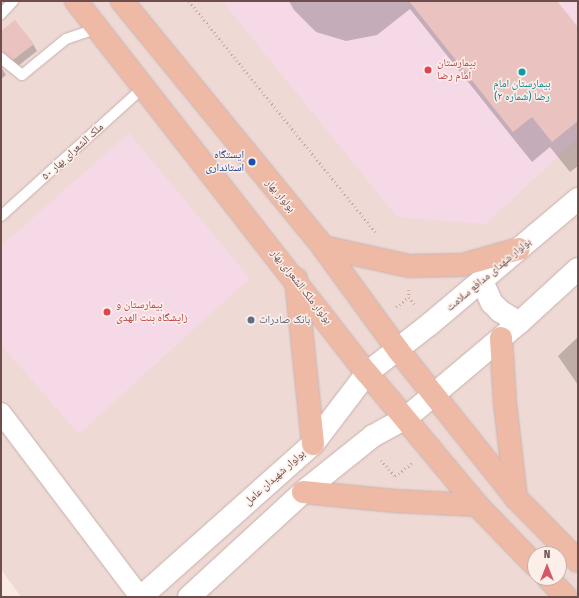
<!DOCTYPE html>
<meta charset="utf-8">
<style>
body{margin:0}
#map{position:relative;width:579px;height:598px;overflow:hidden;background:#f9eae4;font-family:"Fira Sans Condensed","Noto Naskh Arabic",sans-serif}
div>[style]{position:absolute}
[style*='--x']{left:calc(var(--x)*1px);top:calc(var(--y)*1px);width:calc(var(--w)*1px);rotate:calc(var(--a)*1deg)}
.residential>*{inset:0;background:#efd9d4}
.medical>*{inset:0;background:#f5d9e6}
.shadow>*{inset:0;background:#0003}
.building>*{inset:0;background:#eac2bf}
.path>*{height:2.5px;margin-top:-1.25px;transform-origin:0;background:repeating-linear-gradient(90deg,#cfa5a3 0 1px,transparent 0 4px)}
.roads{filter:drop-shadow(0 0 1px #c8b0ac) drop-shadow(0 0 1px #c8b0ac)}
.lane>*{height:10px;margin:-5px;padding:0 5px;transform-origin:5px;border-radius:5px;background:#fff}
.street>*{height:20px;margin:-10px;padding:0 10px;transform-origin:10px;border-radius:10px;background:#fff}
.secondary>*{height:22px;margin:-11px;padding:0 11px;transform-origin:11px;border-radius:11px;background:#fff}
.primary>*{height:22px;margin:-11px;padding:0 11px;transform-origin:11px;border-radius:11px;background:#efbaa5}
.dots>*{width:11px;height:11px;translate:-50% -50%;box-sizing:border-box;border:2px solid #fcefea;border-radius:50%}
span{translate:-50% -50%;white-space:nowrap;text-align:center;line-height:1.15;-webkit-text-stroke:3px #fcefea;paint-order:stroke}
.health-label{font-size:11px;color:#be3a42}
.left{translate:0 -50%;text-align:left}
.culture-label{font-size:11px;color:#0d838f}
.street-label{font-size:11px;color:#6e4e4d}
.transit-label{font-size:11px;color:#164399}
.right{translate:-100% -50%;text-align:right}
.service-label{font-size:11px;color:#4e5e75}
.frame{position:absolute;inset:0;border:2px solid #6e4e4d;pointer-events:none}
.north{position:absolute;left:527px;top:546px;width:40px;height:40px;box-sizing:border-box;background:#fcefea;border:1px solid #c3afab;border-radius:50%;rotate:0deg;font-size:11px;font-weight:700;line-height:16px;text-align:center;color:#6e4e4d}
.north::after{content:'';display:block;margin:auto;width:14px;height:18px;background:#d35967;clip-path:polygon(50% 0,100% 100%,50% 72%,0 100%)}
</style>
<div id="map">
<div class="residential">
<div style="clip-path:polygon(evenodd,1px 1px,578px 1px,578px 597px,21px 597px,1px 569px,1px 1px,535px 554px,559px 554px,559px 578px,535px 578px,535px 554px)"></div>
</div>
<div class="medical">
<div style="clip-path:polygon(222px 1px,578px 1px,578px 138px,486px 224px,397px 217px)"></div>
<div style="clip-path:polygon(129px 133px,250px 278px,79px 434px,1px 345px,1px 246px)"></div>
</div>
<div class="shadow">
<div style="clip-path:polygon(289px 1px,556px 1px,578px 29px,578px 166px,570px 172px,550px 147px,532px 162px,410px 9px,377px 35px,346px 41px,316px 32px,294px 10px)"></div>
<div style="clip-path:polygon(1px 33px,33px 44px,37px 51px,18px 66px,1px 60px)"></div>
<div style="clip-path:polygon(1px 67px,6px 75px,1px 79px)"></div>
<div style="clip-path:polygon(578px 337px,578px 385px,558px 356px)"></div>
</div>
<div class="building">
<div style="clip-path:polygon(409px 1px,557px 1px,578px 27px,578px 121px,552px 142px,532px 117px,513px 132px)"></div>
<div style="clip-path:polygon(15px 20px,34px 44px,13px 60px,1px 52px,1px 31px)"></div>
</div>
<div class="path">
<div style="--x:189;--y:1;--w:299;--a:51.1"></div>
<div style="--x:409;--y:290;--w:7;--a:90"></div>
<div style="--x:396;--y:307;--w:16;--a:-38"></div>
<div style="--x:409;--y:297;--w:10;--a:53"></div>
<div style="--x:381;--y:460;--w:21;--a:49"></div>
<div style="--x:395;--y:476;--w:21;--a:-37"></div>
</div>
<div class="roads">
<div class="lane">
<div style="--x:1;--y:14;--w:18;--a:-47"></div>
<div style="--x:1;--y:58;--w:27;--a:39"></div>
<div style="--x:22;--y:75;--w:57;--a:-39.3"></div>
<div style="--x:66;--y:39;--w:34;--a:-19"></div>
<div style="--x:1;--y:216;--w:193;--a:-42.1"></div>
</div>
<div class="street">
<div style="--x:1;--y:413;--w:231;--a:52.9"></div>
</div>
<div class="secondary">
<div style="--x:482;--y:281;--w:24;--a:66"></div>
<div style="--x:492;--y:303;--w:11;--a:45"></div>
<div style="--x:500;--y:311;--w:22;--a:32"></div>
<div style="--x:141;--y:597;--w:230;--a:-41.7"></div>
<div style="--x:313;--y:444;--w:89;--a:-52.7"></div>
<div style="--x:367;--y:373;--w:80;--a:-37.9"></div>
<div style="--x:430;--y:324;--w:194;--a:-40.2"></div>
<div style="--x:189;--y:597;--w:155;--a:-42.6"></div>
<div style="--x:303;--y:492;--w:90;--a:-38.7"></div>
<div style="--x:373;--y:436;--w:38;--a:-29"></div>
<div style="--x:406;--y:418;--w:148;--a:-40.1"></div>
<div style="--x:519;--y:323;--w:80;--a:-42.5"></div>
</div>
<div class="primary">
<div style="--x:76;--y:1;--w:472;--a:52"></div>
<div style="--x:367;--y:373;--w:172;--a:50.2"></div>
<div style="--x:477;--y:505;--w:83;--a:46"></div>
<div style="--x:122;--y:1;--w:318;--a:50.7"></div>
<div style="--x:323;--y:247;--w:127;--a:53.9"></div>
<div style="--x:398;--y:350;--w:189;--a:51.4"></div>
<div style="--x:516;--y:498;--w:88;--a:45.5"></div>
<div style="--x:323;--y:247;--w:88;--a:12.5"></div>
<div style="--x:409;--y:266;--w:53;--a:-1.1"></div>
<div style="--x:462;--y:265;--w:59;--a:-15.7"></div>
<div style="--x:296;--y:279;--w:166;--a:84.1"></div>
<div style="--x:501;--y:338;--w:65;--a:86.5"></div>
<div style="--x:505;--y:403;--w:96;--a:83.4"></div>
<div style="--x:303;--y:492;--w:92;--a:5.6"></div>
<div style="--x:395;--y:501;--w:82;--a:2.8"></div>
<div style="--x:548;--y:578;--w:26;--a:47"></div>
</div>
</div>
<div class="dots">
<div style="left:428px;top:70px;background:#e0444e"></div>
<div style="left:522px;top:72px;background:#0f9aa8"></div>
<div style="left:252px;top:162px;background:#1a4fb4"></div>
<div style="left:107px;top:312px;background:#e0444e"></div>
<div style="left:251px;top:320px;background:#5c6f8a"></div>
</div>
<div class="health-label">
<span class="left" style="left:437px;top:70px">بیمارستان<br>امام رضا</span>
<span class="left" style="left:116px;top:312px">بیمارستان و<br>زایشگاه بنت الهدی</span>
</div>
<div class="culture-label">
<span style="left:522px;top:91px">بیمارستان امام<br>رضا (شماره ۲)</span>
</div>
<div class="street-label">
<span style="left:73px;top:152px;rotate:-42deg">ملک الشعرای بهار ۵۰</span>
<span style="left:280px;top:196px;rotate:50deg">بولوار بهار</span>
<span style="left:489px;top:275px;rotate:-40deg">بولوار شهدای مدافع سلامت</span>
<span style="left:301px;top:287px;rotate:52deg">بولوار ملک الشعرای بهار</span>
<span style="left:275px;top:478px;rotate:-42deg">بولوار شهیدان عامل</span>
</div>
<div class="transit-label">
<span class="right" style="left:244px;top:162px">ایستگاه<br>استانداری</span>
</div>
<div class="service-label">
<span class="left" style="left:259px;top:320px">بانک صادرات</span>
</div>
<div class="frame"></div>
<div class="north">N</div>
</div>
